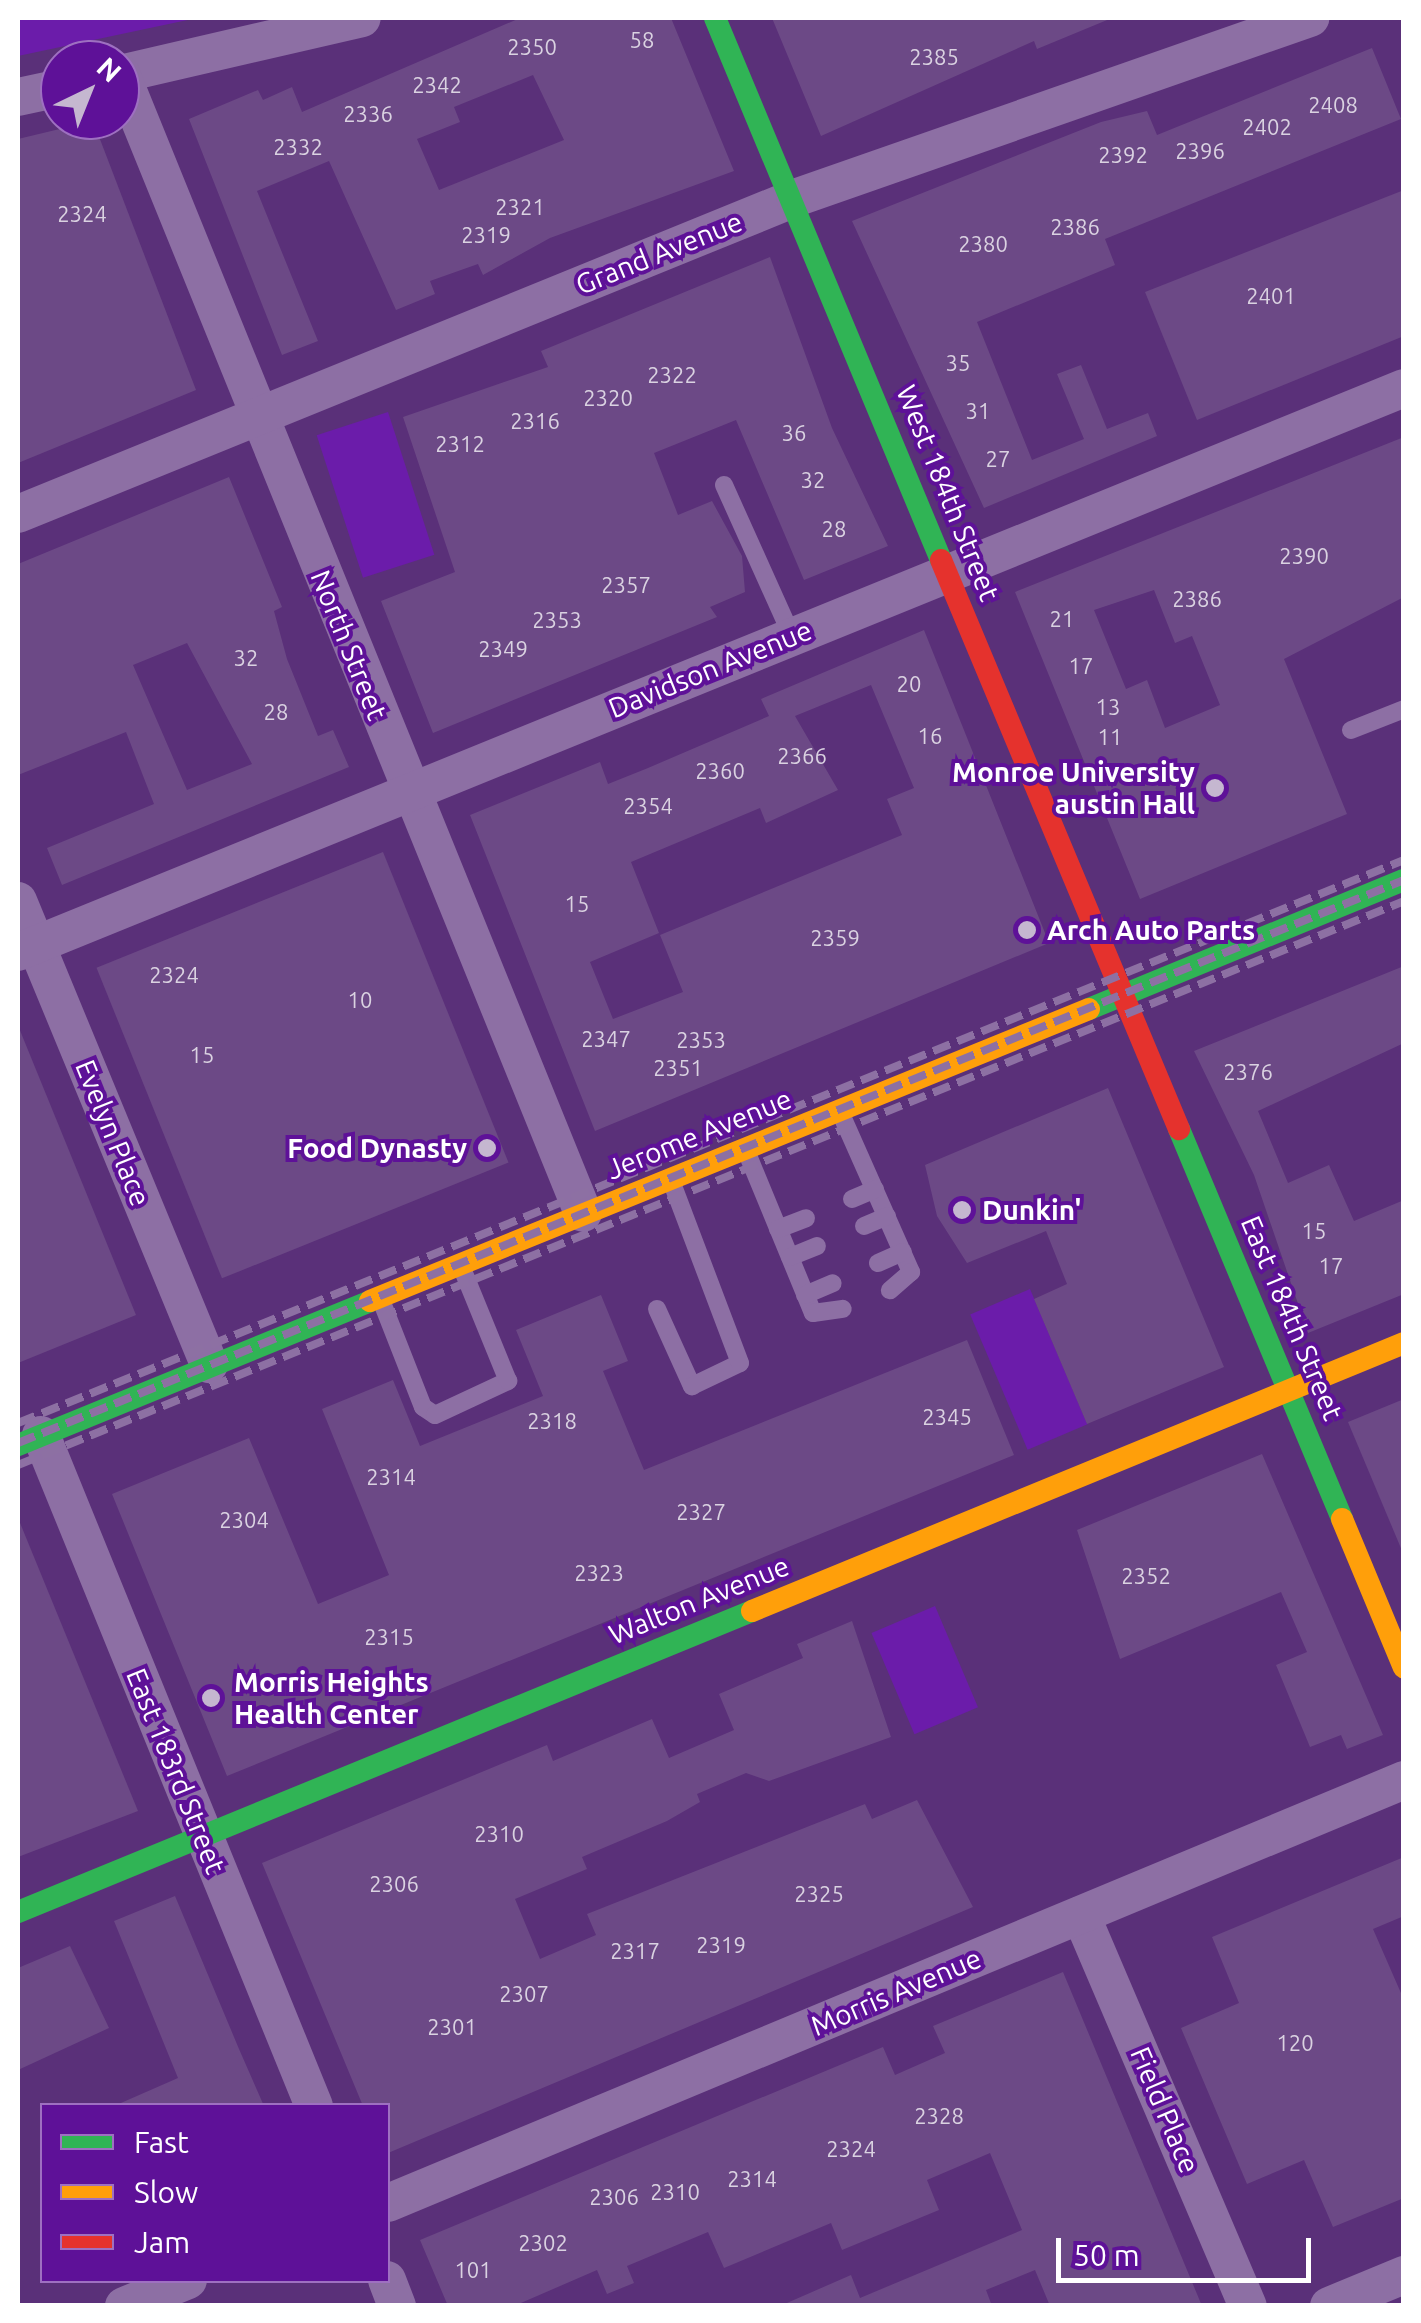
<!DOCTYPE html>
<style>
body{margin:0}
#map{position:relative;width:1421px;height:2323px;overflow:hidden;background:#5a3079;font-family:Ubuntu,sans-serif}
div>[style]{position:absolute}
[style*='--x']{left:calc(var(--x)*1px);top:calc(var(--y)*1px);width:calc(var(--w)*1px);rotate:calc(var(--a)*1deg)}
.green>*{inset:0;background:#6b1caa;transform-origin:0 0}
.building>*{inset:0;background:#6c4986;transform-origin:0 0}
.lane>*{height:18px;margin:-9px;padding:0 9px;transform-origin:9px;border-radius:9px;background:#8d6fa4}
.street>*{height:38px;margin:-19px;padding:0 19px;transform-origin:19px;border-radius:19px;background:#8d6fa4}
.fast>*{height:22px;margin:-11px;padding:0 11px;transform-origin:11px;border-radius:11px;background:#30b455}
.slow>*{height:22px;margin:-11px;padding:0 11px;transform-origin:11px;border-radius:11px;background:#ff9f0a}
.jam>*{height:22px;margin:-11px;padding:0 11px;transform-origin:11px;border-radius:11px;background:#e5322d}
.rail>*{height:8px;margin-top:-4px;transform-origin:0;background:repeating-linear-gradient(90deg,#8d70a3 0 18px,transparent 0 26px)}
.dots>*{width:28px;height:28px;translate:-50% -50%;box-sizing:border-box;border:5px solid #5e1198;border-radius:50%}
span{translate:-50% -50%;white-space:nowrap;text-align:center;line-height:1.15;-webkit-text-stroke:8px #5e1198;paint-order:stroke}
.number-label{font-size:22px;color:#dad2e1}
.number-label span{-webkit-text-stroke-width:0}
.street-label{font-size:28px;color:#fff}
.poi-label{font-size:28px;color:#fff;font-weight:700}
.right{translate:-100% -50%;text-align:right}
.left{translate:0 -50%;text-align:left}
.frame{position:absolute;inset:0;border:20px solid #fff;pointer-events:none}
.legend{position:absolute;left:40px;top:2103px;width:350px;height:180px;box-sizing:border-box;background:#5e1198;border:2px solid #9e70c1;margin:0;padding:12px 18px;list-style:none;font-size:30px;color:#fff}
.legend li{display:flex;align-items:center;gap:20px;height:50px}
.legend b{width:50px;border:2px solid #9e70c1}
.north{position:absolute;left:40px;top:40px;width:100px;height:100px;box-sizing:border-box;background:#5e1198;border:2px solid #9e70c1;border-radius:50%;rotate:43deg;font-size:28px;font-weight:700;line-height:40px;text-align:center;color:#fff}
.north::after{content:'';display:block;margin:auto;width:35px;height:45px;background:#c5b7d0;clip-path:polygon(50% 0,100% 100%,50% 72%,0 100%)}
.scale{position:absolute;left:1056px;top:2238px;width:255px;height:45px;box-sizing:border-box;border:5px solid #fff;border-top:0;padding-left:12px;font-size:30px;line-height:35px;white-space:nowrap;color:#fff;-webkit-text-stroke:8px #5e1198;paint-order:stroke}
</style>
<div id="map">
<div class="green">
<div style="clip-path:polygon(18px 18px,197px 18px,18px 56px)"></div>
<div style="left:388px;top:412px;width:150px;height:75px;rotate:72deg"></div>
<div style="left:1030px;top:1289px;width:147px;height:65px;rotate:67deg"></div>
<div style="left:935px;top:1606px;width:110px;height:69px;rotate:67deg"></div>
</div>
<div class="building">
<div style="clip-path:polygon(evenodd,520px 18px,671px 18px,734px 171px,550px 238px,483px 275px,478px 264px,430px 281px,435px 294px,396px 310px,329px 161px,257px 191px,318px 341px,282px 355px,189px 119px,258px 90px,263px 100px,292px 87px,302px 112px,520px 18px,533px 75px,564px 140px,439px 190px,417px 139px,460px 122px,454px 107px,533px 75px)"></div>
<div style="clip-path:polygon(772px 18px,1112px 18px,1037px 49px,1034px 41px,821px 136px)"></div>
<div style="clip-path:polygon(1372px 48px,1401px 119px,1105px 239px,1115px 265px,977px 322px,1032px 460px,1084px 439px,1057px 374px,1081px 365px,1107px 429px,1148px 413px,1157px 436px,984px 508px,852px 221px,1101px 122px,1147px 111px,1157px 135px)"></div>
<div style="clip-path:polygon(93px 121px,196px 390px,18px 463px,18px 139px)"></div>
<div style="clip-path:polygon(1404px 190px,1404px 336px,1197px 420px,1145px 292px)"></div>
<div style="clip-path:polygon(770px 257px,832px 428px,888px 546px,804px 580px,736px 420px,654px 453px,678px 515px,712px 501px,742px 556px,745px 592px,710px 607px,717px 617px,433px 733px,381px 601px,455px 572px,403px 417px,548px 367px,541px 351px)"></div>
<div style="clip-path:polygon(evenodd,1404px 437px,1404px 597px,1284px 659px,1347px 814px,1140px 899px,1015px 592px,1404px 437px,1154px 590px,1175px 643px,1192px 636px,1220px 705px,1165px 728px,1147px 680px,1126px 689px,1094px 610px,1154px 590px)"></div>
<div style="clip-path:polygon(evenodd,229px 477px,282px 607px,274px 611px,287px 659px,318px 736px,333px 730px,349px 767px,62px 885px,47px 848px,154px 804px,126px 732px,18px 775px,18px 564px,229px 477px,187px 643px,252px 764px,187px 790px,133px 665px,187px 643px)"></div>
<div style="clip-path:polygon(evenodd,924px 630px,1049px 943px,595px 1131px,470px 815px,600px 762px,608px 784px,648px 768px,769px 716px,761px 699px,924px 630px,871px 685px,914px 788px,887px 799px,902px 835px,660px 935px,683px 992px,613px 1019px,590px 962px,659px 933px,631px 862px,760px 808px,766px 823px,838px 790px,795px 716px,871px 685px)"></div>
<div style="left:383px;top:852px;width:335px;height:309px;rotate:68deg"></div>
<div style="clip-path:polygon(1404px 966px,1404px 1043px,1258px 1111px,1288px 1183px,1329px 1165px,1354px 1221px,1404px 1200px,1404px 1294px,1308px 1333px,1254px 1175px,1194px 1051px)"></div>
<div style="clip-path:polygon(19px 1028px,136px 1315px,18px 1363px,18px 1028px)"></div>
<div style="clip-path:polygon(1108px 1088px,1224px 1367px,1087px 1424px,1034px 1299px,1067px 1284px,1046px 1231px,967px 1263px,937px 1216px,925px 1165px)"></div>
<div style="clip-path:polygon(601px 1295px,628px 1361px,603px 1371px,644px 1470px,967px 1340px,1014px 1455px,227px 1776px,112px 1494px,249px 1438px,318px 1604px,389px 1575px,322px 1409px,393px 1380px,420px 1446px,543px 1396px,516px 1330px)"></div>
<div style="clip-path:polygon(1404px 1399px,1404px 1553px,1403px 1553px,1348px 1422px)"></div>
<div style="clip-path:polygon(1262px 1454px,1383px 1735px,1347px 1749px,1341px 1735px,1310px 1747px,1276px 1665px,1307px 1652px,1281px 1592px,1120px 1659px,1077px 1530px)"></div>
<div style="clip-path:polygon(18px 1518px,138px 1811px,18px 1857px)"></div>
<div style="clip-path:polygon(852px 1621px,891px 1737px,769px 1781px,746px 1773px,697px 1794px,700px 1802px,667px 1821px,582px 1857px,587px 1869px,515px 1899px,540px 1959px,596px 1935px,587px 1914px,865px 1804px,872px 1819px,917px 1800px,973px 1907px,388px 2153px,388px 2106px,363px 2106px,262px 1863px,547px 1745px,553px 1761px,652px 1719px,669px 1758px,734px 1730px,719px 1694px,803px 1658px,797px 1644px)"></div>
<div style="clip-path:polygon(1404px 1857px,1404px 1916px,1373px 1929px,1404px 2000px,1404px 2198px,1333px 2227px,1304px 2160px,1247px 2184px,1181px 2028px,1239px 2003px,1212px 1937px)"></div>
<div style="clip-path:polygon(175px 1896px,239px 2049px,264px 2106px,114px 2106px,178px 2078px,114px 1921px)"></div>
<div style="clip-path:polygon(70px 1946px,109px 2028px,18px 2070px,18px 1968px)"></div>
<div style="clip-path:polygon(1063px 1972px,1202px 2306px,1050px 2306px,1035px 2270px,986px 2290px,992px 2306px,780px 2306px,851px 2275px,860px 2298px,1022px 2230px,990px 2153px,927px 2180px,939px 2210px,842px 2250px,831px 2223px,724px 2268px,708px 2232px,627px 2266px,634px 2283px,607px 2294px,597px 2270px,514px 2306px,448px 2306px,420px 2240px,883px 2047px,895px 2075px,945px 2053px,933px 2026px)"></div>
</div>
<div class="lane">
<div style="--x:724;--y:485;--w:166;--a:65.8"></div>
<div style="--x:1351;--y:730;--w:57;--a:-21.6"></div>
<div style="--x:841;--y:1114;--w:173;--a:66.1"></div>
<div style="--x:911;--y:1272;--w:28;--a:139"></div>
<div style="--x:747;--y:1153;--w:173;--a:67.6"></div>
<div style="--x:813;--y:1313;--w:30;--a:-8"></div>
<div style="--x:852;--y:1199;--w:25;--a:-23"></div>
<div style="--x:864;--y:1226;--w:25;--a:-23"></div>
<div style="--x:778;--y:1229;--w:30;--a:-21"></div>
<div style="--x:790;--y:1257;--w:29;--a:-22"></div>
<div style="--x:878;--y:1263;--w:27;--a:-24"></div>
<div style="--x:805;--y:1295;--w:30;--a:-23"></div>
<div style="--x:381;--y:1300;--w:115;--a:68.6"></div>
<div style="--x:423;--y:1407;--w:14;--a:34"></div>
<div style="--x:435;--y:1415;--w:81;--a:-25"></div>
<div style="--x:508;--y:1381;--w:122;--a:-112.2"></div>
<div style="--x:657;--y:1309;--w:85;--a:65.6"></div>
<div style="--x:692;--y:1386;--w:53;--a:-25.6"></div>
<div style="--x:740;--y:1363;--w:192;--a:-110.7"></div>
</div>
<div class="street">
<div style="--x:120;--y:74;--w:248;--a:-13"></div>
<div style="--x:121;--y:74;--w:1229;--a:67.92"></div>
<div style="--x:18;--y:97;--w:43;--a:-12.1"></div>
<div style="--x:18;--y:514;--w:839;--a:-22.13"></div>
<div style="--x:795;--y:198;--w:546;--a:-19.27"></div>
<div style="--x:18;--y:901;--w:501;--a:67.58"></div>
<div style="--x:18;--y:952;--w:1496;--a:-22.14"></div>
<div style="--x:41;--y:1435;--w:724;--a:67.86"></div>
<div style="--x:1081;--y:1915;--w:425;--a:66.9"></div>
<div style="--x:388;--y:2203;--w:1101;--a:-22.6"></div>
<div style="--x:387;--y:2280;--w:28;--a:69"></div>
<div style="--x:124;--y:2306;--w:69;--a:-22.1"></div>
<div style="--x:1329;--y:2306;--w:81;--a:-22.5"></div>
</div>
<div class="fast">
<div style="--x:715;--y:18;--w:587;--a:67.37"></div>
<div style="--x:1089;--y:1009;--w:340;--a:-22.3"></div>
<div style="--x:1179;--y:1129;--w:423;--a:67.3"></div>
<div style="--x:18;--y:1445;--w:380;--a:-22.2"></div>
<div style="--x:18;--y:1912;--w:793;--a:-22.3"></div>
</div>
<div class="slow">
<div style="--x:370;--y:1301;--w:776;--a:-22.1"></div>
<div style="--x:1342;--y:1519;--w:161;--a:67.4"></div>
<div style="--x:752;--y:1611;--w:705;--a:-22.34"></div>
</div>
<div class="jam">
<div style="--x:941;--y:560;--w:617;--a:67.3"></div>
</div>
<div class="rail">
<div style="--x:18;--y:1423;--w:1496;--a:-22.11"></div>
<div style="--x:18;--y:1443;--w:1496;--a:-22.11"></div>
<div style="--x:18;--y:1465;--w:1496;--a:-22.14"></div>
</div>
<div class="dots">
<div style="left:1215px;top:788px;background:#c5b7d0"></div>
<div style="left:1027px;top:930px;background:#c5b7d0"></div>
<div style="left:487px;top:1148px;background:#c5b7d0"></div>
<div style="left:962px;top:1210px;background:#c5b7d0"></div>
<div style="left:211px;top:1698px;background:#c5b7d0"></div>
</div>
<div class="number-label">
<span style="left:642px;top:40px">58</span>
<span style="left:532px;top:47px">2350</span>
<span style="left:934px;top:57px">2385</span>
<span style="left:437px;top:85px">2342</span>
<span style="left:1333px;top:105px">2408</span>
<span style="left:368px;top:114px">2336</span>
<span style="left:1267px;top:127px">2402</span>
<span style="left:298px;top:147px">2332</span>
<span style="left:1200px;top:151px">2396</span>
<span style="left:1123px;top:155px">2392</span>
<span style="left:520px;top:207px">2321</span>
<span style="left:82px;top:214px">2324</span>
<span style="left:1075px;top:227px">2386</span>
<span style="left:486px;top:235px">2319</span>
<span style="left:983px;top:244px">2380</span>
<span style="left:1271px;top:296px">2401</span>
<span style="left:958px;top:363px">35</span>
<span style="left:672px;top:375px">2322</span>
<span style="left:608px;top:398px">2320</span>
<span style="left:978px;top:411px">31</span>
<span style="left:535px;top:421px">2316</span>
<span style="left:794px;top:433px">36</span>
<span style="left:460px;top:444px">2312</span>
<span style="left:998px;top:459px">27</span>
<span style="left:813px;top:480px">32</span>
<span style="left:834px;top:529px">28</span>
<span style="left:1304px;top:556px">2390</span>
<span style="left:626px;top:585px">2357</span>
<span style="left:1197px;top:599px">2386</span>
<span style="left:1062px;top:619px">21</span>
<span style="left:557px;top:620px">2353</span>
<span style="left:503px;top:649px">2349</span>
<span style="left:246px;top:658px">32</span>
<span style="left:1081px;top:666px">17</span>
<span style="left:909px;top:684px">20</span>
<span style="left:1108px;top:707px">13</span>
<span style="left:276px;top:712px">28</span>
<span style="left:930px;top:736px">16</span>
<span style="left:1110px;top:737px">11</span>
<span style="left:802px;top:756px">2366</span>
<span style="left:720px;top:771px">2360</span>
<span style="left:648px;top:806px">2354</span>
<span style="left:577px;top:904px">15</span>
<span style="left:835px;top:938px">2359</span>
<span style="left:174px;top:975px">2324</span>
<span style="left:360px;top:1000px">10</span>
<span style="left:606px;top:1039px">2347</span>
<span style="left:701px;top:1040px">2353</span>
<span style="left:202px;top:1055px">15</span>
<span style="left:678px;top:1068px">2351</span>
<span style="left:1248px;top:1072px">2376</span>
<span style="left:1314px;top:1231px">15</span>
<span style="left:1331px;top:1266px">17</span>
<span style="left:947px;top:1417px">2345</span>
<span style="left:552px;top:1421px">2318</span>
<span style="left:391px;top:1477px">2314</span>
<span style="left:701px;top:1512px">2327</span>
<span style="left:244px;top:1520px">2304</span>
<span style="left:599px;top:1573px">2323</span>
<span style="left:1146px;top:1576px">2352</span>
<span style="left:389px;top:1637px">2315</span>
<span style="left:499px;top:1834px">2310</span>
<span style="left:394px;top:1884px">2306</span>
<span style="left:819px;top:1894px">2325</span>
<span style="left:721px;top:1945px">2319</span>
<span style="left:635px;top:1951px">2317</span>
<span style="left:524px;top:1994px">2307</span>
<span style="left:452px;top:2027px">2301</span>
<span style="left:1295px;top:2043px">120</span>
<span style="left:939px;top:2116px">2328</span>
<span style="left:851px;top:2149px">2324</span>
<span style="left:752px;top:2179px">2314</span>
<span style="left:675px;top:2192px">2310</span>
<span style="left:614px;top:2197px">2306</span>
<span style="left:543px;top:2243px">2302</span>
<span style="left:473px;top:2270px">101</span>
</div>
<div class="street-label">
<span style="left:659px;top:253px;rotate:-22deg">Grand Avenue</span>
<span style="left:948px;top:493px;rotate:68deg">West 184th Street</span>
<span style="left:349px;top:645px;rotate:68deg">North Street</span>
<span style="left:710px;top:669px;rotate:-22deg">Davidson Avenue</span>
<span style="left:113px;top:1133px;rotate:68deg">Evelyn Place</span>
<span style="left:699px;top:1134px;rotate:-22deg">Jerome Avenue</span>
<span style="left:1292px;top:1318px;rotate:67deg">East 184th Street</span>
<span style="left:699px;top:1600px;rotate:-22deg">Walton Avenue</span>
<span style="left:176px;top:1771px;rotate:68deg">East 183rd Street</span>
<span style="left:896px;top:1992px;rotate:-23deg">Morris Avenue</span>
<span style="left:1165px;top:2110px;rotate:67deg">Field Place</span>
</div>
<div class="poi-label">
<span class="right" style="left:1195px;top:788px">Monroe University<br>austin Hall</span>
<span class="left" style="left:1047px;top:930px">Arch Auto Parts</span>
<span class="right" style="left:467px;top:1148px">Food Dynasty</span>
<span class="left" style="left:982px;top:1210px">Dunkin'</span>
<span class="left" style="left:234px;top:1698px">Morris Heights<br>Health Center</span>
</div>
<div class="frame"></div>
<ul class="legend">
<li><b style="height:12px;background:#30b455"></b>Fast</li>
<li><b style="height:12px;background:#ff9f0a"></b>Slow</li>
<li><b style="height:12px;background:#e5322d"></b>Jam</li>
</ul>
<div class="north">N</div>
<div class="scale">50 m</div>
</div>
